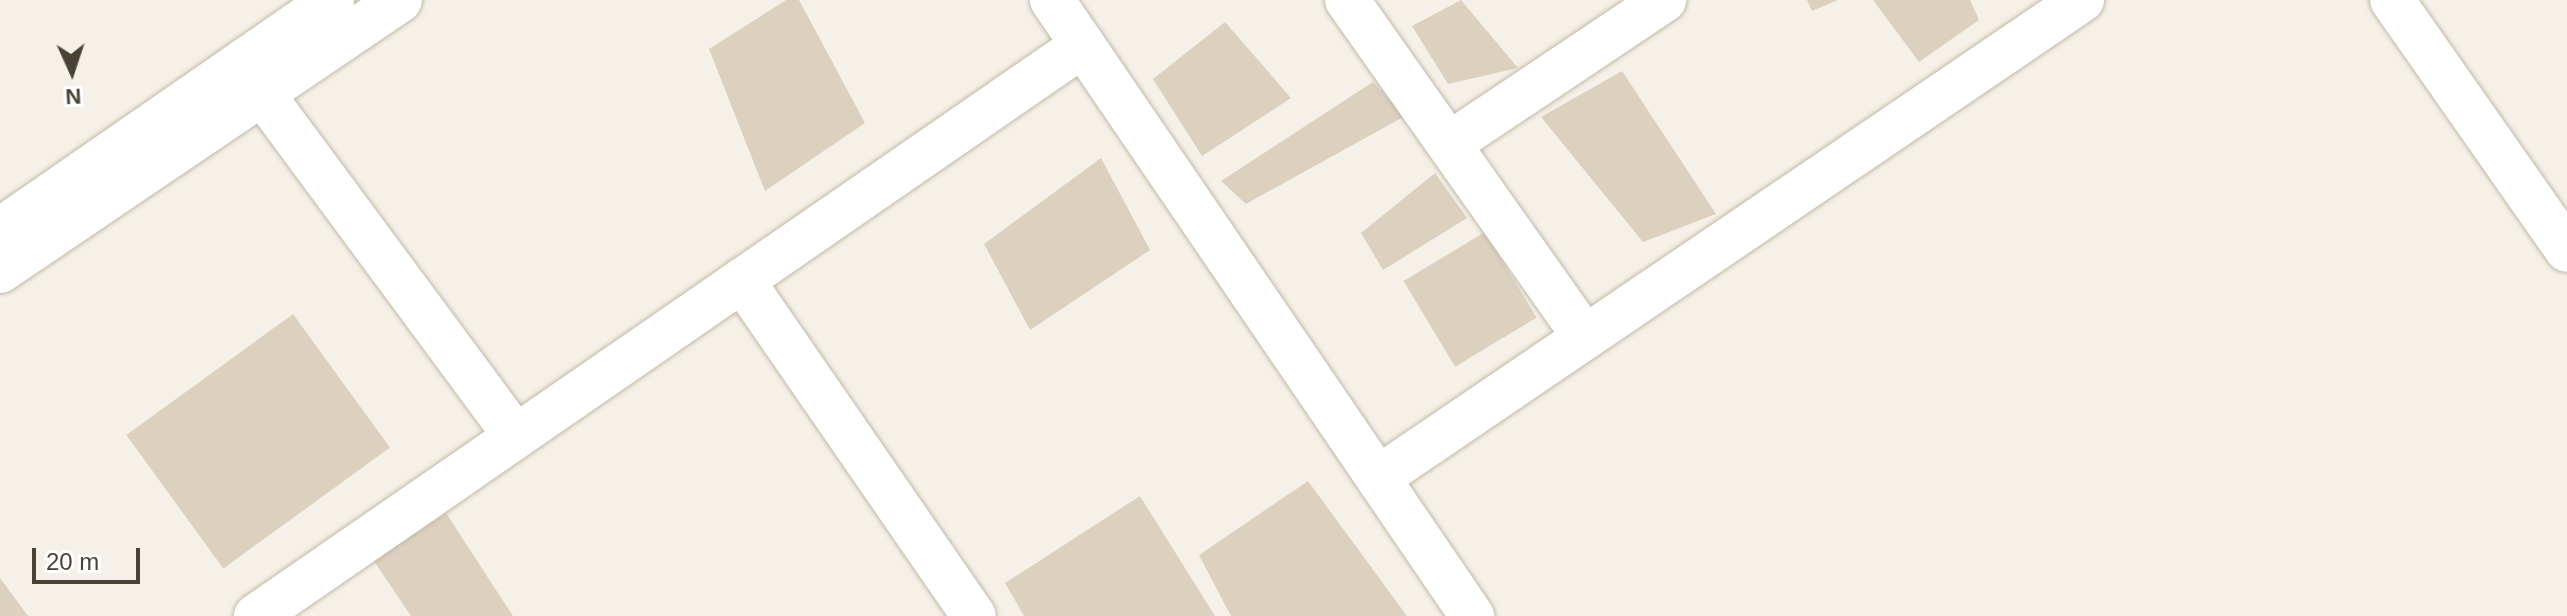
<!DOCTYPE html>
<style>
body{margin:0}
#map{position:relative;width:2567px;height:616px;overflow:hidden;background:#f6f1e8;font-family:Arial,sans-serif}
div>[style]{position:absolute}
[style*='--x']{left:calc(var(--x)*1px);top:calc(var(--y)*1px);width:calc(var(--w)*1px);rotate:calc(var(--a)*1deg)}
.building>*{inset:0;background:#dcd0bf;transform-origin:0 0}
.roads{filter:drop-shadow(0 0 2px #c2b9a9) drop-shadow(0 0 2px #c2b9a9)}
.minor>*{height:44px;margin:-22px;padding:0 22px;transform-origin:22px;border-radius:22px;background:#fff}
span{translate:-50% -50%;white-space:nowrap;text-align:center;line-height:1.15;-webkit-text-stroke:7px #fff;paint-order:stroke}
.north{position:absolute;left:32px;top:32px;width:80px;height:80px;-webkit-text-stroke:6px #fff;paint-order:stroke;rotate:177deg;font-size:22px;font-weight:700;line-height:32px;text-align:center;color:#4a4235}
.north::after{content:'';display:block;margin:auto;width:28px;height:36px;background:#4a4235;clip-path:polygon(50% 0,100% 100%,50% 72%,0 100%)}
.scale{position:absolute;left:32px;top:548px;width:108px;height:36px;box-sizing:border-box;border:4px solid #4a4235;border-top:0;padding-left:10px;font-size:24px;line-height:28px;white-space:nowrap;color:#4a4235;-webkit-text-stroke:6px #fff;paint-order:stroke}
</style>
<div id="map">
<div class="building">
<div style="clip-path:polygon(786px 0,799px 0,865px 123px,765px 191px,709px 49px)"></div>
<div style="clip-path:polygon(1461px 0,1518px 68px,1448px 84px,1412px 26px)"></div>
<div style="clip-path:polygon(1807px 0,1838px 0,1812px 11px)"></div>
<div style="clip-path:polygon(1873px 0,1970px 0,1979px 20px,1919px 62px)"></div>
<div style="clip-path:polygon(1225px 22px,1291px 98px,1202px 156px,1153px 79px)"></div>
<div style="clip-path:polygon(1622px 71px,1716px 214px,1643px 242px,1541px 117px)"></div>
<div style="clip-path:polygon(1373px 82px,1405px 116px,1246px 204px,1221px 181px)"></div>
<div style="clip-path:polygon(1101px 158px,1150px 250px,1030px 330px,984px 244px)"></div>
<div style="clip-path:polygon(1435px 173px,1467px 218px,1383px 270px,1361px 233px)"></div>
<div style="left:1485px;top:232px;width:100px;height:95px;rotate:59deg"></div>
<div style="left:293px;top:314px;width:165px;height:206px;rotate:54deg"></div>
<div style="clip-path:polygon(1308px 481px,1407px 616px,1231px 616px,1199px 555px)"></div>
<div style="clip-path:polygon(1140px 496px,1215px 616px,1024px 616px,1005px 583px)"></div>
<div style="clip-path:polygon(446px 513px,513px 616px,411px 616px,374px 561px)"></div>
<div style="clip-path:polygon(0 578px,28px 616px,0 616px)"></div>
</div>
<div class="roads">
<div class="minor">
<div style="--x:1052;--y:0;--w:746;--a:55.71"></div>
<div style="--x:1347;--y:0;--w:410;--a:54.8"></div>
<div style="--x:2392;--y:0;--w:305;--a:55"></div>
<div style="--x:245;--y:60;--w:36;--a:63"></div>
<div style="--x:261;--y:92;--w:428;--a:53.5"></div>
<div style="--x:1449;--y:144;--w:259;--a:-33.8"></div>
<div style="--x:0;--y:230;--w:404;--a:-34.7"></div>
<div style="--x:0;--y:271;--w:483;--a:-34.1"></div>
<div style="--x:742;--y:280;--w:408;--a:55.4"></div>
<div style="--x:1378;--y:478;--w:851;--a:-34.18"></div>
<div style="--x:256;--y:616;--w:1005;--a:-34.62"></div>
</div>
</div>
<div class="north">N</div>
<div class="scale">20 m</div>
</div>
